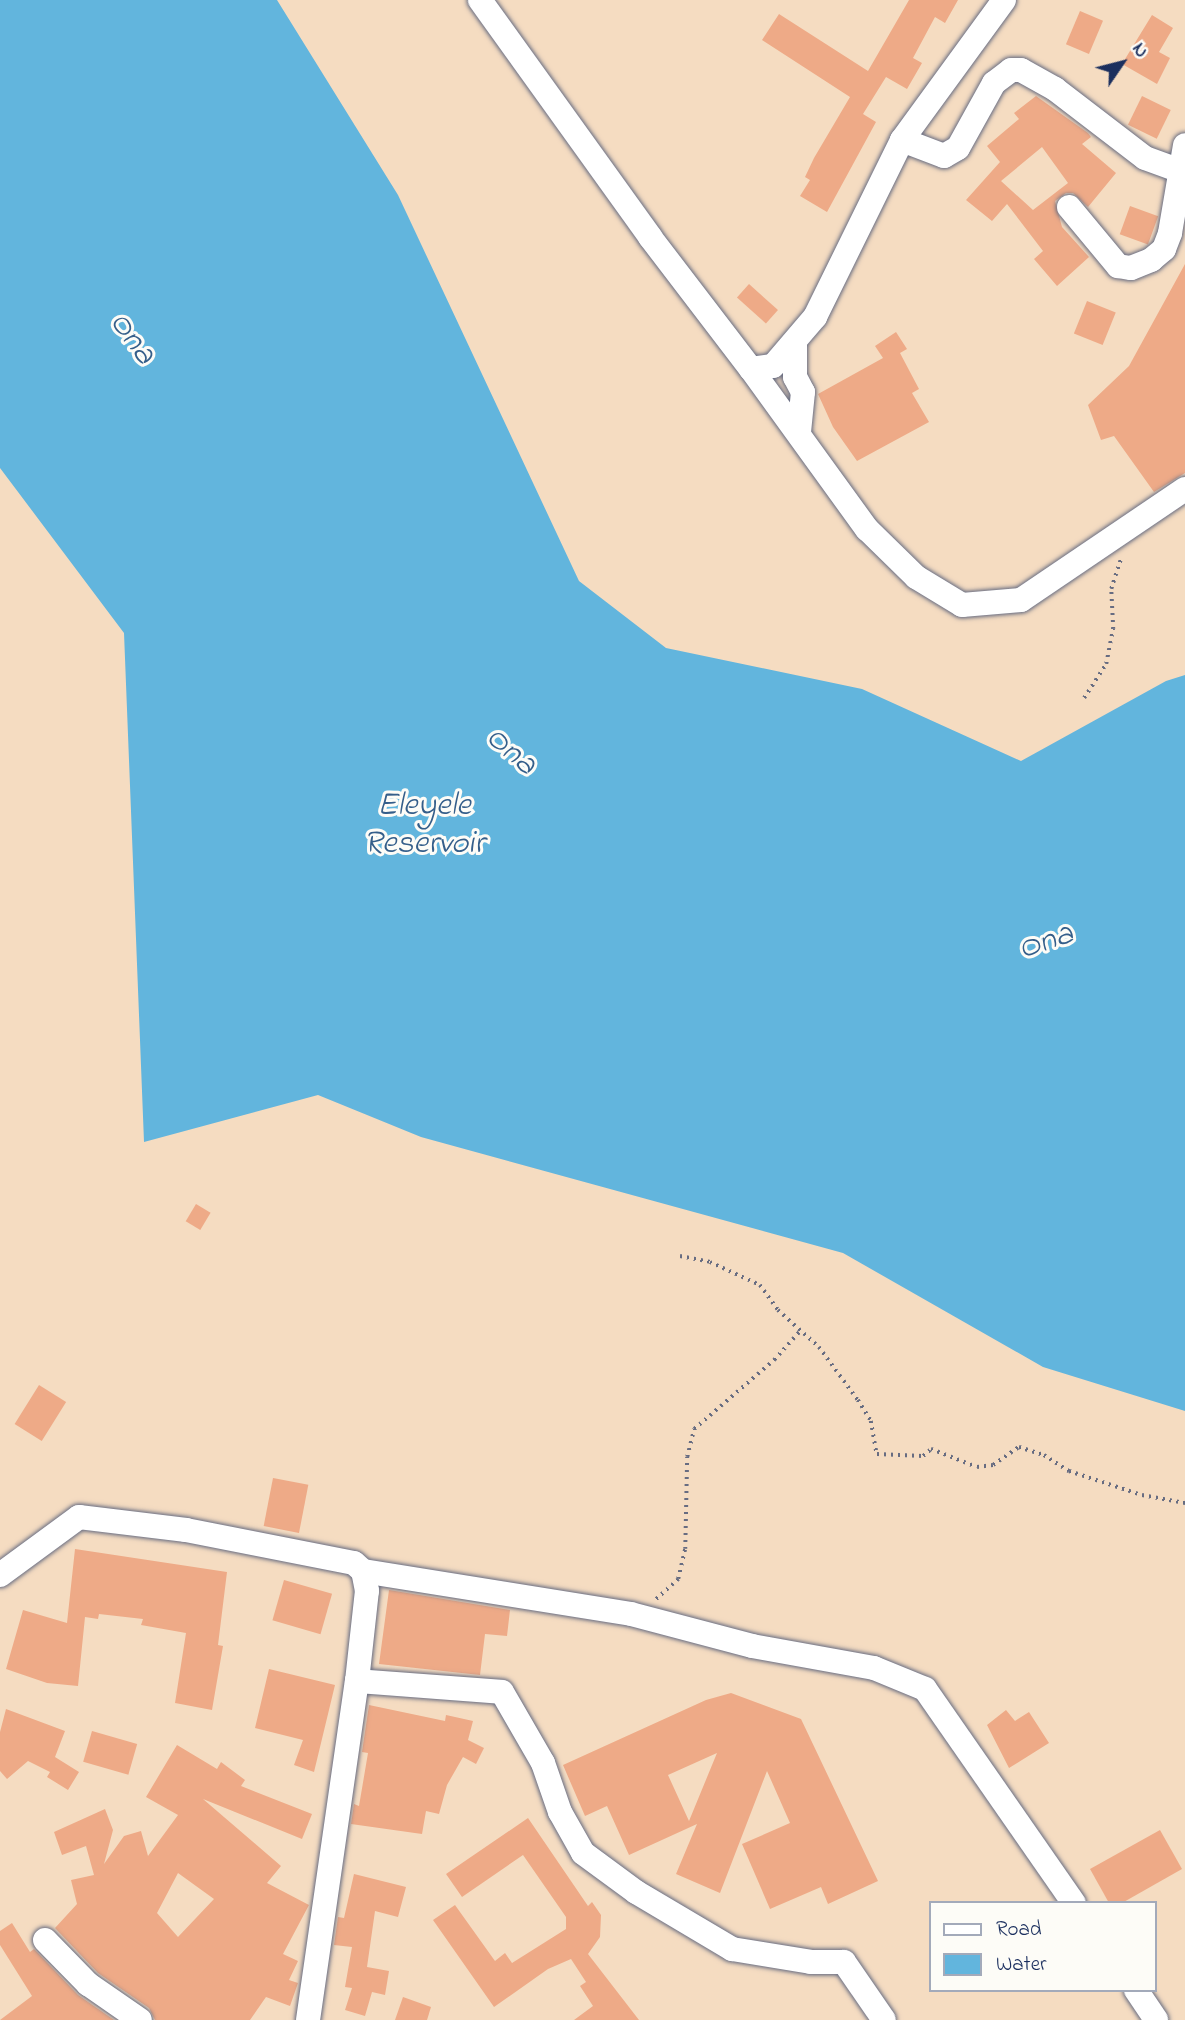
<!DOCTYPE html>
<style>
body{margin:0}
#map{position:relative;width:1185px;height:2020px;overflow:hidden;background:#f5dcc1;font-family:"Indie Flower",sans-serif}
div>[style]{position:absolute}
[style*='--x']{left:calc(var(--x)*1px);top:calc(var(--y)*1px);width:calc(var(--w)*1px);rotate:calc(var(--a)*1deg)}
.water>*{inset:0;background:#62b5dd}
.building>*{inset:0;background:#eeaa87;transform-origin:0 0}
.path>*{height:3.5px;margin-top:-1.75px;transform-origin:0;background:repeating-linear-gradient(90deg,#676c81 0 2px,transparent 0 7px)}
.roads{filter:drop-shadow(0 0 2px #676c81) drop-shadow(0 0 2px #676c81)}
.minor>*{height:24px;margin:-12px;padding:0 12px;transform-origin:12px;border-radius:12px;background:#fff}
span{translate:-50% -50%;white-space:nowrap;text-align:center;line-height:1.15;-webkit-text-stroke:6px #fdfcf7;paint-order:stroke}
.water-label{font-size:33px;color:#345e8a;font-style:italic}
.legend{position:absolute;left:929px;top:1901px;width:228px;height:91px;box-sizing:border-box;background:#fdfcf7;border:2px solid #a3aaba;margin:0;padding:9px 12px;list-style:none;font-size:21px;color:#1b2f5e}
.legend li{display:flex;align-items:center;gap:14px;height:35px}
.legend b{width:35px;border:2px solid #a3aaba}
.north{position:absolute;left:1087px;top:28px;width:70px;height:70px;-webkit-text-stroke:5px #fdfcf7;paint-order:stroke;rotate:55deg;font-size:19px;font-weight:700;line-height:28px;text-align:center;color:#1b2f5e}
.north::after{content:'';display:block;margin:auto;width:24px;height:32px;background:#1b2f5e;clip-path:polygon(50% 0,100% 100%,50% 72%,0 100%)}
</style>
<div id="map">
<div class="water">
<div style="clip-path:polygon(0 0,277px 0,398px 195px,579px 581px,666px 648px,862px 689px,1021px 761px,1166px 681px,1185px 675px,1185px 1411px,1043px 1367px,843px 1253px,421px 1137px,318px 1095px,144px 1142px,124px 633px,0 468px)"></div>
</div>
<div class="building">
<div style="clip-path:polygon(909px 0,958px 0,945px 23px,935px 17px,913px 58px,922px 63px,907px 89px,886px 77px,863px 114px,876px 122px,827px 212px,800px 196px,810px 180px,805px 177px,814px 158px,850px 97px,762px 40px,779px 14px,868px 71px)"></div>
<div style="left:1080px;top:11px;width:25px;height:36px;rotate:23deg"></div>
<div style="clip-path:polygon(1152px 15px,1173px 28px,1159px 52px,1170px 58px,1157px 84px,1122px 64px)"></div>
<div style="clip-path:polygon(evenodd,1036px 96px,1088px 133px,1091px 137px,1082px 144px,1116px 173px,1088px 207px,1073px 193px,1066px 193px,1055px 201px,1062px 227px,1089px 257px,1057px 286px,1034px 259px,1043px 251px,1007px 204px,992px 221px,966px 200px,1000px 162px,987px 146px,1019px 119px,1014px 113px,1036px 96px,1042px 147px,1068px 183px,1033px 210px,1001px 181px,1042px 147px)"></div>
<div style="left:1142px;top:96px;width:32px;height:32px;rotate:26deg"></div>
<div style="left:1130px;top:206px;width:30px;height:30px;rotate:20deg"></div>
<div style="clip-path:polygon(1185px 264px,1185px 473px,1154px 492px,1114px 436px,1101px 440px,1088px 405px,1129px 366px)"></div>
<div style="left:749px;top:284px;width:39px;height:18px;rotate:42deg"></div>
<div style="left:1087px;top:301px;width:31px;height:35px;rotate:22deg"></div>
<div style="clip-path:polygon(896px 332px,907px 349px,900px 353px,919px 389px,912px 393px,929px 422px,857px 461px,833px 427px,818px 394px,883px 358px,875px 346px)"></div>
<div style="left:196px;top:1204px;width:17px;height:20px;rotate:31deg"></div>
<div style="left:39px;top:1385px;width:32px;height:46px;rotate:32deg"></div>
<div style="left:273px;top:1478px;width:36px;height:49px;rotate:11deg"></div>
<div style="clip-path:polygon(75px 1549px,227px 1572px,218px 1645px,223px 1646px,212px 1710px,175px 1703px,186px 1633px,141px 1625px,143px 1619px,99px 1614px,98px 1619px,85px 1617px,78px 1686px,47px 1683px,6px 1669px,23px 1610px,67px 1623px)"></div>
<div style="left:284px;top:1580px;width:50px;height:42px;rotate:16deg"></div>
<div style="clip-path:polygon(389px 1590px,510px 1610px,507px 1636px,485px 1634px,480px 1675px,379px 1664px)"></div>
<div style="clip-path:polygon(269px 1669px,335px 1685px,314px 1772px,294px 1765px,303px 1740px,255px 1728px)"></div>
<div style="clip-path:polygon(evenodd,731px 1693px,801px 1719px,878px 1881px,828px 1904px,821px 1887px,770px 1909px,742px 1844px,790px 1823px,767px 1771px,720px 1893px,676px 1874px,697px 1824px,629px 1855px,607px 1806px,585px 1816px,563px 1765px,706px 1700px,731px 1693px,717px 1753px,689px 1821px,668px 1775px,717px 1753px)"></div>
<div style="clip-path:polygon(369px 1705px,445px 1721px,446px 1715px,473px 1721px,468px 1740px,484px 1748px,476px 1764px,463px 1757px,447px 1785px,439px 1814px,426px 1811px,422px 1834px,351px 1824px,354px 1804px,359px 1806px,368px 1753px,362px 1752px)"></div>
<div style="clip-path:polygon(6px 1709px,65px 1731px,55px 1757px,79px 1772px,68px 1790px,47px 1777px,50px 1772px,28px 1761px,7px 1779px,0 1771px,0 1732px)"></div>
<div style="clip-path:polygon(1006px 1710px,1015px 1721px,1029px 1712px,1049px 1743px,1009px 1768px,987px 1725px)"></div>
<div style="left:92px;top:1731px;width:47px;height:32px;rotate:16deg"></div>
<div style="clip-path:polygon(evenodd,177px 1745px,217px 1769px,221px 1762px,245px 1780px,241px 1786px,312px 1814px,302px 1839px,203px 1799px,281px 1866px,267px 1883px,309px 1905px,283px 1954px,298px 1961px,289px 1980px,298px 1983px,290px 2006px,266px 1997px,250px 2020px,155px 2020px,149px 2008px,98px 1973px,55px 1928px,77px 1904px,71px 1880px,94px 1875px,86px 1846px,62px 1855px,54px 1832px,105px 1809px,113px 1830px,104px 1864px,124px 1836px,141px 1831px,148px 1856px,178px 1815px,146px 1797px,177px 1745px,178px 1873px,214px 1899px,178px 1937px,157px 1913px,178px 1873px)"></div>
<div style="clip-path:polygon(528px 1818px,588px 1906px,592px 1902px,601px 1915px,600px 1937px,588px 1954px,639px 2020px,574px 2020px,593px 2006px,580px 1986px,586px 1982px,571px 1959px,548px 1969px,494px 2007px,433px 1920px,455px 1905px,495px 1961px,505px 1953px,512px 1963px,566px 1929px,566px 1917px,523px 1855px,462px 1897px,446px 1874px)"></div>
<div style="clip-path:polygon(1160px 1830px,1182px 1869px,1122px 1903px,1109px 1903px,1090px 1869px)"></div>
<div style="clip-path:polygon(354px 1874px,406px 1887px,398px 1917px,375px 1911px,367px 1967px,389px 1971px,385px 1995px,372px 1992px,365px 2016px,345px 2010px,352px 1988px,345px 1987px,352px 1947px,334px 1945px,338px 1917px,344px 1918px)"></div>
<div style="clip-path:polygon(12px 1923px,30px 1952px,34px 1949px,78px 1995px,114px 2020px,0 2020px,32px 1996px,0 1945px,0 1931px)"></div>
<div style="clip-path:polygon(403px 1997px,431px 2007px,427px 2020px,395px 2020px)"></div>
</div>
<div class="path">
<div style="--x:1084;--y:698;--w:40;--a:-57.1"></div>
<div style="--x:1106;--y:664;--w:36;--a:-79"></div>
<div style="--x:1113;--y:629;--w:40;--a:-92.9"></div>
<div style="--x:1111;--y:589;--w:32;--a:-72"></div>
<div style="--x:680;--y:1256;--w:31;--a:11"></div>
<div style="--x:710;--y:1262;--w:55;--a:24.7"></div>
<div style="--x:760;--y:1285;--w:31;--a:54"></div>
<div style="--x:778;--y:1310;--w:55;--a:42.1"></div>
<div style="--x:819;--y:1347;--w:66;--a:53.7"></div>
<div style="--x:858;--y:1400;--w:25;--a:58"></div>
<div style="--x:871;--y:1421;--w:34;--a:80"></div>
<div style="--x:877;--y:1454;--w:46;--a:2.5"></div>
<div style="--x:923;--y:1456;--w:11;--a:-41"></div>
<div style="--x:931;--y:1449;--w:49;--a:21.4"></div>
<div style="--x:977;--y:1467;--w:16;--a:-7"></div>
<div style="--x:993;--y:1465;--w:32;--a:-35"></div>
<div style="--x:1019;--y:1447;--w:26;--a:18"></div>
<div style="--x:1044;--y:1455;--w:30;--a:33"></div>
<div style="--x:1069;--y:1471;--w:77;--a:18.2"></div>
<div style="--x:1142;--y:1495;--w:44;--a:10.5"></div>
<div style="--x:656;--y:1599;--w:30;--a:-42"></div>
<div style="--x:678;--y:1579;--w:31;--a:-77"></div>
<div style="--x:685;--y:1549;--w:92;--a:-88.8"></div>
<div style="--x:687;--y:1457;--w:29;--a:-76"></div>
<div style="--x:694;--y:1429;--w:106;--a:-40.8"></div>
<div style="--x:774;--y:1360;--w:39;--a:-48"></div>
</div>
<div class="roads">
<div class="minor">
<div style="--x:480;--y:0;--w:292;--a:54.3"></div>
<div style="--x:650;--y:237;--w:166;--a:52.6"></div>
<div style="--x:751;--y:369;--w:22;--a:-8"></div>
<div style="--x:773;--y:366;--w:65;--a:-49.4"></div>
<div style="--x:815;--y:317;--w:197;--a:-63.8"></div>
<div style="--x:902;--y:140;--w:173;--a:-53.9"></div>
<div style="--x:902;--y:140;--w:45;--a:20.9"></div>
<div style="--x:944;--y:156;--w:16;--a:-30"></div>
<div style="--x:958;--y:148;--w:74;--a:-61"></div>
<div style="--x:994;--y:83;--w:21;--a:-37"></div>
<div style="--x:1011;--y:70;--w:10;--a:0"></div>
<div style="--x:1021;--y:70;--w:39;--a:29"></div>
<div style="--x:1055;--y:89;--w:113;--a:37.5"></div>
<div style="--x:1145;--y:158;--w:38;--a:20"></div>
<div style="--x:1069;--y:207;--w:77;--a:50.3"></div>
<div style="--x:1118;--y:266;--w:13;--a:9"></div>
<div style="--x:1131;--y:268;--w:22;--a:-22"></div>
<div style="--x:1151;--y:260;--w:17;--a:-40"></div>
<div style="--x:1164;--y:249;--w:17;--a:-69"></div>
<div style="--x:1170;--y:233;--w:89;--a:-80.3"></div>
<div style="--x:795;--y:344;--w:33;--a:90"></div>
<div style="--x:795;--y:377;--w:17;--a:62"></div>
<div style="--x:803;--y:392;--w:40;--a:95.7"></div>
<div style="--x:751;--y:369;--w:198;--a:54.1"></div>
<div style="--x:867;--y:529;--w:69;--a:44.4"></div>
<div style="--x:916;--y:577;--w:54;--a:31.3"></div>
<div style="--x:962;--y:605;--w:59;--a:-4.8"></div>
<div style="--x:1021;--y:600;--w:198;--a:-34.1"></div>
<div style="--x:0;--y:1575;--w:98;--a:-36.3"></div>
<div style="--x:79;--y:1517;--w:108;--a:6.9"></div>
<div style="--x:186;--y:1530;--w:171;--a:11.1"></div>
<div style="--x:354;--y:1563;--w:12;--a:42"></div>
<div style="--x:363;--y:1571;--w:271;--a:9.1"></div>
<div style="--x:631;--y:1614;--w:125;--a:14.8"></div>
<div style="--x:752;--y:1646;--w:124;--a:10.2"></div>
<div style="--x:874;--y:1668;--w:55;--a:22.4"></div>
<div style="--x:925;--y:1689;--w:261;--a:55.2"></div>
<div style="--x:357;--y:1681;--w:145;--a:4.3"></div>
<div style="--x:502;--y:1692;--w:82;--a:60"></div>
<div style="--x:543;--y:1763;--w:52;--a:70.9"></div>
<div style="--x:560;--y:1812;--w:47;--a:60.7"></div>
<div style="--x:583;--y:1853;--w:66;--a:36.3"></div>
<div style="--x:636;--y:1892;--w:112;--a:30.7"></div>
<div style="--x:732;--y:1949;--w:80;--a:9.3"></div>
<div style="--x:811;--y:1962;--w:33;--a:0"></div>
<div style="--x:844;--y:1962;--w:70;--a:55.4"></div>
<div style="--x:45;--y:1940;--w:62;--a:45.7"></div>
<div style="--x:88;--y:1984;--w:63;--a:34.7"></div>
<div style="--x:1136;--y:1990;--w:36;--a:56"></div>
<div style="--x:308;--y:2020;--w:343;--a:-81.8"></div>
<div style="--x:357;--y:1681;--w:91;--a:-83.7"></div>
<div style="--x:367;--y:1591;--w:20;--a:-101"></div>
</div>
</div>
<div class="water-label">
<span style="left:131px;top:339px;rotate:54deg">Ona</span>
<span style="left:510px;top:752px;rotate:41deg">Ona</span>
<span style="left:424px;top:826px">Eleyele<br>Reservoir</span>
<span style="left:1046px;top:943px;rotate:-18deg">Ona</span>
</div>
<ul class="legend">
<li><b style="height:9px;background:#fff"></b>Road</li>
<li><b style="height:19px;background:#62b5dd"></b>Water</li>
</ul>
<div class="north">N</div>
</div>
